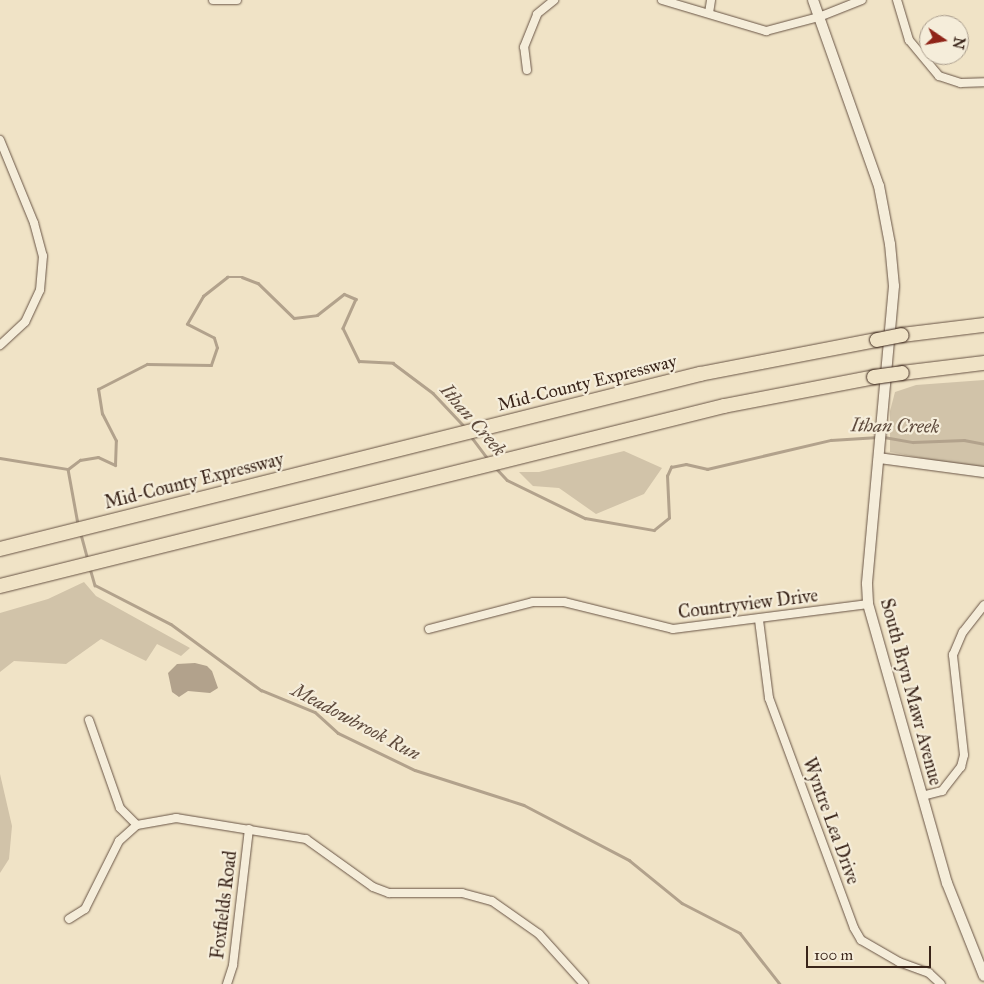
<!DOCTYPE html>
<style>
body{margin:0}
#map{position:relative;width:984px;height:984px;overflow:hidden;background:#f0e3c6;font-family:"IM FELL Great Primer",serif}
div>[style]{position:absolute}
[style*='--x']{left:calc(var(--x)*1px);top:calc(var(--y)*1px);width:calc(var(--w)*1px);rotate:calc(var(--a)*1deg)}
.green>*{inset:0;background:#d1c3a9}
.water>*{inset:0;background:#b2a28c}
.stream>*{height:2.5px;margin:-1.25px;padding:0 1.25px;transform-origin:1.25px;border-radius:1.25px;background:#b2a28c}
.roads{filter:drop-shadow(0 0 1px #685445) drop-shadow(0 0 1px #685445)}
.street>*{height:8px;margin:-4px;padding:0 4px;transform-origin:4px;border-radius:4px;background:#f5edda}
.secondary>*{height:10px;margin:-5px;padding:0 5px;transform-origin:5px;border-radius:5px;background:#f5edda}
.highway>*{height:14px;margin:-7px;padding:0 7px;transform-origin:7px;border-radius:7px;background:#f0e3c6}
.bridges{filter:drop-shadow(0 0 1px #3a251a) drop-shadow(0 0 1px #3a251a)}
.highway-bridge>*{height:14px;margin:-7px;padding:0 7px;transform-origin:7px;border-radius:7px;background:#f0e3c6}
span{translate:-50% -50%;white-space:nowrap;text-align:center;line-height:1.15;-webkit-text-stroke:4.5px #f5edda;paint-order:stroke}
.street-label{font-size:18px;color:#3a251a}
.water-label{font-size:19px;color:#5e4a3c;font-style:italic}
.north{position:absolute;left:919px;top:15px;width:50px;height:50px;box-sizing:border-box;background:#f5edda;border:1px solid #aa9d8d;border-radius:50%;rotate:102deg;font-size:14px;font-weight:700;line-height:20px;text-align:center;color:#3a251a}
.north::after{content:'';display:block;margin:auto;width:18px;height:22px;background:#8f2418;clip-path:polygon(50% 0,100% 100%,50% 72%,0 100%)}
.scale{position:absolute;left:806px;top:946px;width:125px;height:22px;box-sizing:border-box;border:2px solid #3a251a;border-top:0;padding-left:6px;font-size:15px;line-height:18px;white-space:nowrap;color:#3a251a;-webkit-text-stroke:4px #f5edda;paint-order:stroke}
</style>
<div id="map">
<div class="green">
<div style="clip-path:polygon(984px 380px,984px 470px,890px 452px,890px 411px,895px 392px,916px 385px)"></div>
<div style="clip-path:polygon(624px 451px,662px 468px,644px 494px,596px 514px,559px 488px,533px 486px,519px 472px,539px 472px)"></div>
<div style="clip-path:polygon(84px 582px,96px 596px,190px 648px,181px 656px,157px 644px,146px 661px,101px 639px,66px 664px,14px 661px,0 672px,0 613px,48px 599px)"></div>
<div style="clip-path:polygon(0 774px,12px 826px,9px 859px,0 873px)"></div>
</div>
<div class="water">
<div style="clip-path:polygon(195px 663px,207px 666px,212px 671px,218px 688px,210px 693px,188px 691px,179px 697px,172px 692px,168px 673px,177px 664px)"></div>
</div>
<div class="stream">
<div style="--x:470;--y:435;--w:31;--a:53"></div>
<div style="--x:884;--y:437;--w:29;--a:10"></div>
<div style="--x:913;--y:442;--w:51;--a:-2.2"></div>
<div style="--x:964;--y:440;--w:20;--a:11"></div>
<div style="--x:0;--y:458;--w:69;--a:9.2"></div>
<div style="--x:68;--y:469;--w:15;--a:-37"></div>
<div style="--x:80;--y:460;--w:18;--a:-9"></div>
<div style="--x:98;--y:457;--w:19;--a:25"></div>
<div style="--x:115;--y:465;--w:24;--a:-88"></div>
<div style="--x:116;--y:441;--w:30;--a:-117"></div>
<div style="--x:102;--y:414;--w:25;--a:-99"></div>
<div style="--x:98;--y:389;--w:55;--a:-27"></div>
<div style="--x:147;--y:364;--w:64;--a:0.9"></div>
<div style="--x:211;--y:365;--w:18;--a:-71"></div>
<div style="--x:217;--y:348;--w:10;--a:-107"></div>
<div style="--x:214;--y:338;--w:30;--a:-153"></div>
<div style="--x:187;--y:324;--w:32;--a:-60"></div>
<div style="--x:203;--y:296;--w:31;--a:-38"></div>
<div style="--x:227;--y:277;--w:15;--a:0"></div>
<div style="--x:242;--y:277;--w:17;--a:21"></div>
<div style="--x:258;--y:283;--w:50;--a:44.2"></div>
<div style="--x:294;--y:318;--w:23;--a:-7"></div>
<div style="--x:317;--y:315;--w:34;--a:-38"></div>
<div style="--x:344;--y:294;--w:13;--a:23"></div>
<div style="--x:356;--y:299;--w:32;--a:114"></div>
<div style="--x:343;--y:328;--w:37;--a:64"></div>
<div style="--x:359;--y:361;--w:34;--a:3"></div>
<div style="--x:393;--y:363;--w:50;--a:36.9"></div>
<div style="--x:433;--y:393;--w:48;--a:46.7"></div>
<div style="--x:496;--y:468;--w:16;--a:47"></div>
<div style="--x:507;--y:480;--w:87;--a:26"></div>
<div style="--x:585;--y:518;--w:70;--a:9.9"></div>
<div style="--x:654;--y:530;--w:19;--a:-39"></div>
<div style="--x:669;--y:518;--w:42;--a:-92.7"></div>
<div style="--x:667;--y:476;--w:10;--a:-66"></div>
<div style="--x:671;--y:467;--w:15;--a:-11"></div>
<div style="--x:686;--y:464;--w:22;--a:13"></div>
<div style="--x:707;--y:469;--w:127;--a:-13.2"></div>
<div style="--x:831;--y:440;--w:47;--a:-3.7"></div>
<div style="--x:68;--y:469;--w:56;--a:79.7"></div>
<div style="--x:81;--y:534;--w:27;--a:75"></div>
<div style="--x:90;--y:568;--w:18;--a:74"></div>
<div style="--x:95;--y:585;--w:85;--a:27.2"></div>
<div style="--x:171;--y:624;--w:112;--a:36.3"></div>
<div style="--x:261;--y:690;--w:58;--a:22.2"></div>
<div style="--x:315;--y:712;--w:31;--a:42"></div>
<div style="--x:338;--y:733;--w:85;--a:25.7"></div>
<div style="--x:415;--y:770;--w:114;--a:17.8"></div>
<div style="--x:524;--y:805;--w:119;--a:27.6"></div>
<div style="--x:629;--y:860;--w:68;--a:39.1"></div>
<div style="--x:682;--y:903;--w:65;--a:27.3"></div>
<div style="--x:740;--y:933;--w:65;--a:51.9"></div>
</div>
<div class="roads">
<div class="street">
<div style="--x:213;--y:0;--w:24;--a:0"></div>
<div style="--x:662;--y:0;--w:109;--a:16.6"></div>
<div style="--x:766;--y:31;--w:55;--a:-14.8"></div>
<div style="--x:819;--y:17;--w:46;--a:-21.6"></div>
<div style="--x:897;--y:0;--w:42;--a:73.3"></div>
<div style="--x:909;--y:40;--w:47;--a:50.2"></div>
<div style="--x:939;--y:76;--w:23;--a:18"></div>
<div style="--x:961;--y:83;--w:23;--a:-2"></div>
<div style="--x:709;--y:13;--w:13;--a:-81"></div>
<div style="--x:527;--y:70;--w:23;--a:-97"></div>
<div style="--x:524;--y:47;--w:35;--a:-68"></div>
<div style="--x:537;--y:14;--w:22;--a:-39"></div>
<div style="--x:0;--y:140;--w:90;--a:67.7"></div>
<div style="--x:34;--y:223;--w:34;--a:75"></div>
<div style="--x:43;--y:256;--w:34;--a:95"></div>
<div style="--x:40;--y:290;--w:35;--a:115"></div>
<div style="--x:25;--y:322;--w:34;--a:137"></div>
<div style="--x:759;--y:620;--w:79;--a:82.7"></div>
<div style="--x:769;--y:698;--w:245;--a:69.7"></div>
<div style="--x:854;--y:928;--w:14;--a:60"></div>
<div style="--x:861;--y:940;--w:44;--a:30.1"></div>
<div style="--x:899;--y:962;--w:32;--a:20"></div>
<div style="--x:929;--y:973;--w:16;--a:43"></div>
<div style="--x:429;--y:629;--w:107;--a:-14.6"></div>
<div style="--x:533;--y:602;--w:31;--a:0"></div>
<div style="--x:564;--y:602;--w:112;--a:13.9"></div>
<div style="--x:673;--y:629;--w:197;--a:-7.3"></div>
<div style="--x:89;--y:720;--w:93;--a:70.6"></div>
<div style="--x:120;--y:808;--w:24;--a:45"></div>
<div style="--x:922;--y:796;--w:21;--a:-14"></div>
<div style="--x:942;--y:791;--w:31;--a:-52"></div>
<div style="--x:961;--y:767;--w:12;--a:-76"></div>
<div style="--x:964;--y:755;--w:101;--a:-96.3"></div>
<div style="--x:953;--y:655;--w:25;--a:-67"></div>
<div style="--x:963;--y:632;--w:34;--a:-52"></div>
<div style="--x:69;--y:919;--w:19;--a:-32"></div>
<div style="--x:85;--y:909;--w:76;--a:-63.4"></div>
<div style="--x:119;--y:841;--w:24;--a:-42"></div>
<div style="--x:137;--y:825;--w:40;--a:-10"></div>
<div style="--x:176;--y:818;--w:132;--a:9.2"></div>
<div style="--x:306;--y:839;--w:82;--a:35.6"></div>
<div style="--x:373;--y:887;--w:17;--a:21"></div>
<div style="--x:389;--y:893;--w:73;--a:0"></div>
<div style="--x:462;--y:893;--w:31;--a:15"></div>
<div style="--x:492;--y:901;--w:57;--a:35.1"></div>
<div style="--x:539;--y:934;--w:67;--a:48"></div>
<div style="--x:227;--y:984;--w:20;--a:-72"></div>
<div style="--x:233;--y:965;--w:137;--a:-83.3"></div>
</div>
<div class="secondary">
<div style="--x:813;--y:0;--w:197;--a:70.5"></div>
<div style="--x:879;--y:186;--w:59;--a:79.3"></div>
<div style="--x:890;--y:244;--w:42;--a:84.6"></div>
<div style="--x:894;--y:286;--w:299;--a:95.2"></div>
<div style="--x:867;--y:584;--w:20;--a:87"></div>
<div style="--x:868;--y:604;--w:290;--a:74.2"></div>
<div style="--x:947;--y:883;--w:100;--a:68.3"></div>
<div style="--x:879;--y:458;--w:106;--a:7.6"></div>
</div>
<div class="highway">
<div style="--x:902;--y:335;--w:83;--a:-7"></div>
<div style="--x:902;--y:373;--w:83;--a:-7"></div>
<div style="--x:0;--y:549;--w:722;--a:-14.04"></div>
<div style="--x:700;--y:374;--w:180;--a:-10.9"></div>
<div style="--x:0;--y:586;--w:746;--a:-13.96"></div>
<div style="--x:724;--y:406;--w:153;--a:-10.9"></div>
</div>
</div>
<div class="bridges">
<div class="highway-bridge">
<div style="--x:877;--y:340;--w:25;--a:-11"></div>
<div style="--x:874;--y:377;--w:28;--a:-8"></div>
</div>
</div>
<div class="street-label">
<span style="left:587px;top:383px;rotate:-14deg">Mid-County Expressway</span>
<span style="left:194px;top:481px;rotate:-14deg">Mid-County Expressway</span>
<span style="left:748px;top:604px;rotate:-7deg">Countryview Drive</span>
<span style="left:911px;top:692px;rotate:75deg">South Bryn Mawr Avenue</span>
<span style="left:831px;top:821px;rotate:70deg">Wyntre Lea Drive</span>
<span style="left:224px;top:905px;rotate:-83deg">Foxfields Road</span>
</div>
<div class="water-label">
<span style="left:473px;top:420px;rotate:49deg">Ithan Creek</span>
<span style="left:895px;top:426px;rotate:1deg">Ithan Creek</span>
<span style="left:356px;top:722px;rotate:28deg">Meadowbrook Run</span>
</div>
<div class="north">N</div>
<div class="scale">100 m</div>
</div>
